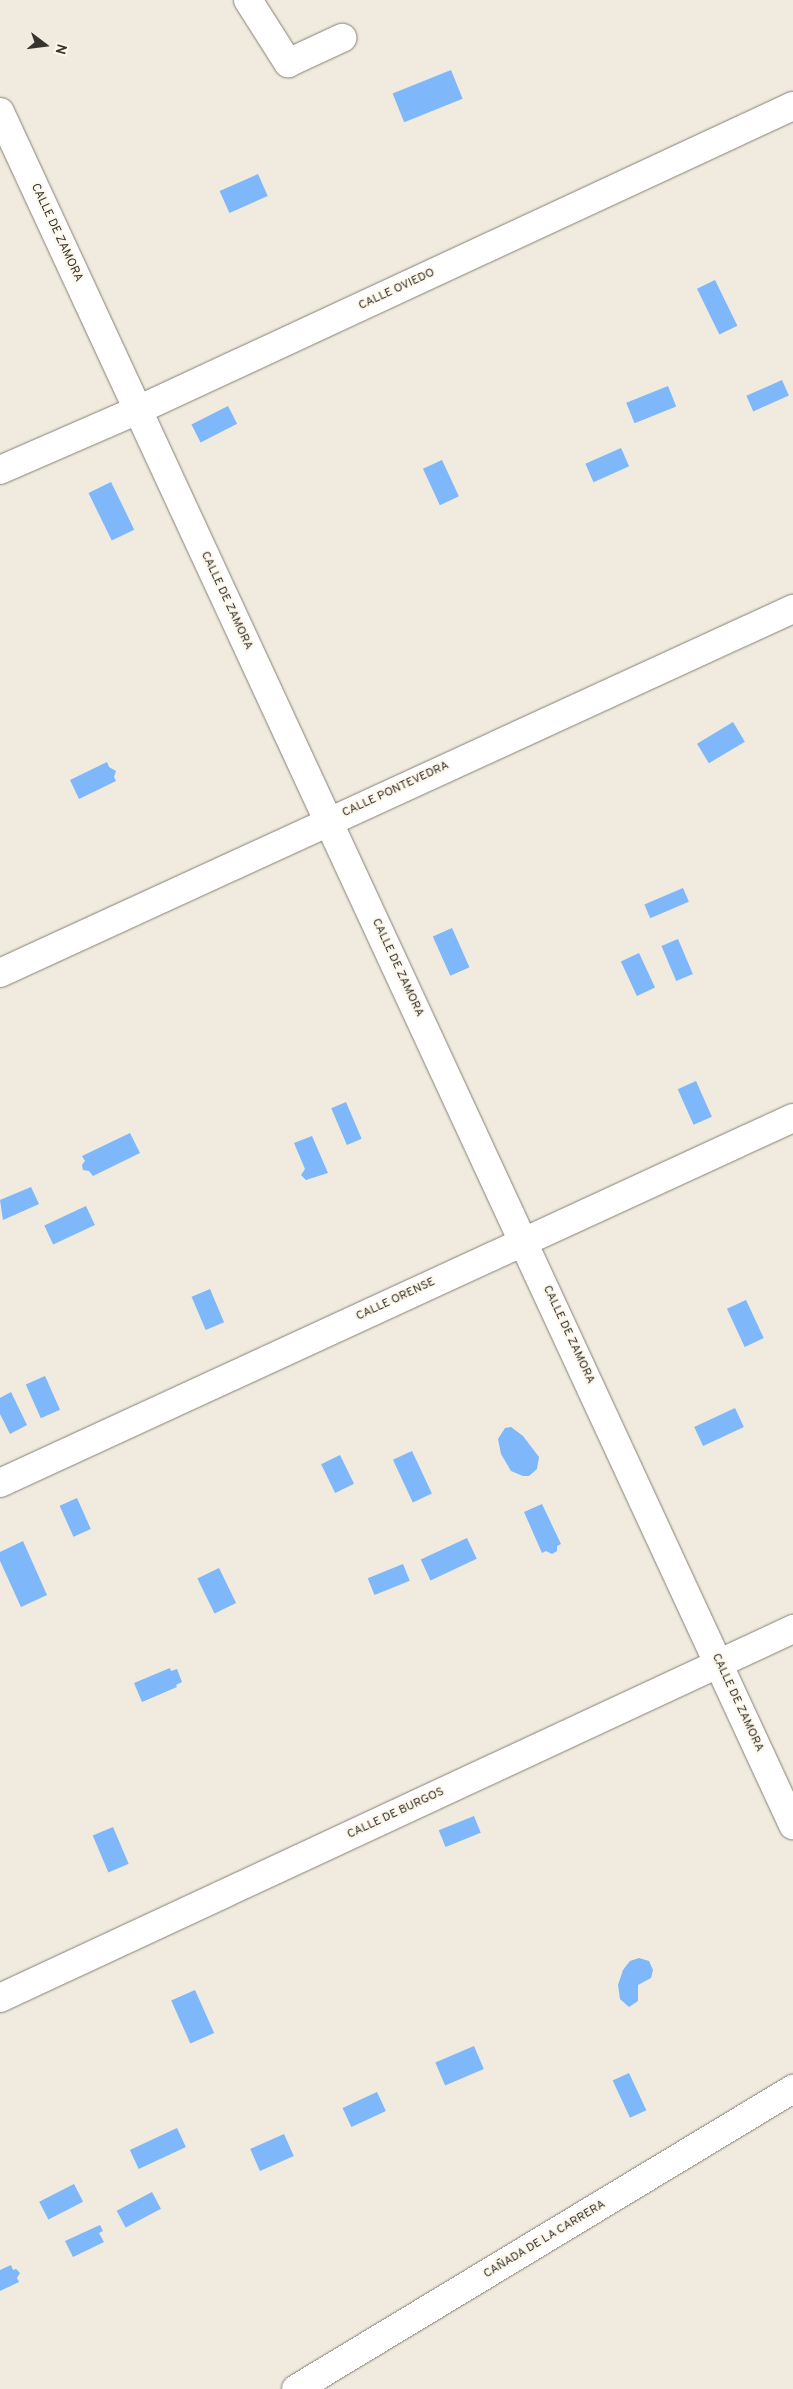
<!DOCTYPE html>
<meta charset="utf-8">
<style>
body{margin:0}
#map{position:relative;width:793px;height:2389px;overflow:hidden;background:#f0eadf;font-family:Overpass,sans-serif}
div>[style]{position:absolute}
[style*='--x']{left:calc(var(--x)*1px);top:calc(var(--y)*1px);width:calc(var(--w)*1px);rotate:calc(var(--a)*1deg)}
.water>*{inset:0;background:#7eb7fa;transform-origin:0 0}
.roads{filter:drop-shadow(0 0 1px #858075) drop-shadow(0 0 1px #858075)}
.street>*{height:28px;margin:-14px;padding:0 14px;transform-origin:14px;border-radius:14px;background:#fff}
span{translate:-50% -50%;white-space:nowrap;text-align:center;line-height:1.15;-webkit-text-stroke:4px #fef8ec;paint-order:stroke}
.street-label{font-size:12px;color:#36342f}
.north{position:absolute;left:20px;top:20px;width:50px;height:50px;-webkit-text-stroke:4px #fef8ec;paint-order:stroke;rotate:105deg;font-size:14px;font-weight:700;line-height:20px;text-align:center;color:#36342f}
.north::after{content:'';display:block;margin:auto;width:18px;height:22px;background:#36342f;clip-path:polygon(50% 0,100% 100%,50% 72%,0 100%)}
</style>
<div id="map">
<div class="water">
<div style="left:451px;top:70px;width:31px;height:63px;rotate:68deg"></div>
<div style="left:258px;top:174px;width:24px;height:42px;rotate:66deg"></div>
<div style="left:715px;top:280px;width:51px;height:20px;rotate:64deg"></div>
<div style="left:782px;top:380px;width:17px;height:39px;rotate:66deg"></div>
<div style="left:668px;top:386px;width:22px;height:45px;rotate:68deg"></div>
<div style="left:228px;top:406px;width:20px;height:41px;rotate:63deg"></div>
<div style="left:621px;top:448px;width:20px;height:39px;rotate:66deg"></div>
<div style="left:442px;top:460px;width:40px;height:21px;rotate:65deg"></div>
<div style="left:111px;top:482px;width:53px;height:25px;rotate:64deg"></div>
<div style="left:733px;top:722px;width:23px;height:42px;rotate:59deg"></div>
<div style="clip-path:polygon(107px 762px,109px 767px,116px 771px,114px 777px,116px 781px,79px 799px,70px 780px)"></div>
<div style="left:683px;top:888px;width:15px;height:42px;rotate:67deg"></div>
<div style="left:452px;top:928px;width:43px;height:21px;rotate:66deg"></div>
<div style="left:678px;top:939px;width:38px;height:18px;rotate:67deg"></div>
<div style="left:639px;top:953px;width:38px;height:20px;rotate:65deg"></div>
<div style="left:696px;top:1081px;width:39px;height:20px;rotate:66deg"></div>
<div style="left:346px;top:1102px;width:40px;height:16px;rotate:67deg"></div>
<div style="clip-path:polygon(130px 1133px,140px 1153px,93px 1176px,89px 1171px,83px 1170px,82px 1165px,85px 1161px,82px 1156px)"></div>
<div style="clip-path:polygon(312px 1136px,328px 1173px,306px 1180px,301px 1175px,305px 1169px,294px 1143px)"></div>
<div style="clip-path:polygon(31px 1187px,39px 1204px,3px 1220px,0 1200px)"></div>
<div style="left:86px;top:1206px;width:21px;height:46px;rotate:65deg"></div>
<div style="left:210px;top:1289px;width:36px;height:20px;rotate:67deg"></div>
<div style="left:746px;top:1300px;width:42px;height:21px;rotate:65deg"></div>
<div style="left:45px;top:1376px;width:37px;height:21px;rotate:66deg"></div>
<div style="clip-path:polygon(11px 1392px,27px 1425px,10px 1434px,0 1414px,0 1398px)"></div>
<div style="left:735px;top:1408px;width:21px;height:45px;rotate:65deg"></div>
<div style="clip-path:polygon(511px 1427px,523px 1436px,539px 1457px,537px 1469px,529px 1476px,523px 1476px,511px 1471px,501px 1454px,498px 1439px,505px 1428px)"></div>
<div style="left:412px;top:1451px;width:47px;height:21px;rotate:65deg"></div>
<div style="left:340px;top:1455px;width:32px;height:21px;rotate:64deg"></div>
<div style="left:77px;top:1498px;width:34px;height:19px;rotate:66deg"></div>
<div style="clip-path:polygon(542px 1504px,561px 1544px,557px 1546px,557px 1551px,552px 1554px,546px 1551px,542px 1553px,524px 1512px)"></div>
<div style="left:467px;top:1538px;width:23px;height:51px;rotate:65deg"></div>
<div style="clip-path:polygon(23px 1541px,47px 1595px,21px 1607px,0 1561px,0 1552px)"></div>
<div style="left:403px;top:1564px;width:18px;height:38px;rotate:68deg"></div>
<div style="left:219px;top:1568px;width:39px;height:24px;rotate:64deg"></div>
<div style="clip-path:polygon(170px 1668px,171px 1671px,177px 1669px,182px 1682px,176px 1685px,177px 1687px,142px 1702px,134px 1683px)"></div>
<div style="left:474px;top:1816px;width:18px;height:38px;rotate:68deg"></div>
<div style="left:113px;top:1827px;width:40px;height:22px;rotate:67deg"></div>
<div style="clip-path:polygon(639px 1958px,649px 1961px,653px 1970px,651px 1978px,638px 1985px,638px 2001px,629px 2007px,620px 1999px,618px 1985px,623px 1970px,630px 1961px)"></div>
<div style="left:195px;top:1990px;width:47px;height:26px;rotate:66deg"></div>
<div style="left:474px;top:2046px;width:25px;height:42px;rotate:67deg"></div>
<div style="left:629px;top:2073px;width:41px;height:18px;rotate:65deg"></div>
<div style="left:377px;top:2092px;width:21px;height:38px;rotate:65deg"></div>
<div style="left:177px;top:2128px;width:21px;height:52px;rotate:65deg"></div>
<div style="left:284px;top:2134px;width:24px;height:37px;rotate:66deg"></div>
<div style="left:74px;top:2184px;width:20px;height:39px;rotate:63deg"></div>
<div style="left:152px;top:2192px;width:19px;height:40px;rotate:62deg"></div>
<div style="clip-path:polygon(100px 2225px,103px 2231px,99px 2233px,104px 2242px,73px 2257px,65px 2241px)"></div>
<div style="clip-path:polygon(11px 2265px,13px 2270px,16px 2269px,20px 2273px,17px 2278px,19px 2282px,0 2291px,0 2270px)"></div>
</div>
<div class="roads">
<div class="street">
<div style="--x:248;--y:0;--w:75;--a:57.6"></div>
<div style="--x:288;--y:63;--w:60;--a:-24.8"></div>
<div style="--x:0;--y:112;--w:1888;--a:65.16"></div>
<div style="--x:0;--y:470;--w:150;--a:-23.5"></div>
<div style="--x:138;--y:410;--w:722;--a:-24.9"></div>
<div style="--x:0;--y:973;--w:873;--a:-24.66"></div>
<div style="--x:0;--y:1483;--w:873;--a:-24.72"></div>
<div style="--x:0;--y:1998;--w:875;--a:-24.95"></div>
<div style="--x:296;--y:2389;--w:581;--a:-31.12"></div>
</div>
</div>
<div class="street-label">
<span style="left:56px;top:233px;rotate:65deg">CALLE DE ZAMORA</span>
<span style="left:397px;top:290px;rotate:-25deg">CALLE OVIEDO</span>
<span style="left:226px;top:601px;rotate:65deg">CALLE DE ZAMORA</span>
<span style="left:396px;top:790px;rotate:-25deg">CALLE PONTEVEDRA</span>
<span style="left:397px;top:968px;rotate:65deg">CALLE DE ZAMORA</span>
<span style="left:396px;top:1300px;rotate:-25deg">CALLE ORENSE</span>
<span style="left:568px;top:1335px;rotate:65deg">CALLE DE ZAMORA</span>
<span style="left:737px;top:1703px;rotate:65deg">CALLE DE ZAMORA</span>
<span style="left:396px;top:1814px;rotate:-25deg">CALLE DE BURGOS</span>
<span style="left:545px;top:2240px;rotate:-31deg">CAÑADA DE LA CARRERA</span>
</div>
<div class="north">N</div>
</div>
